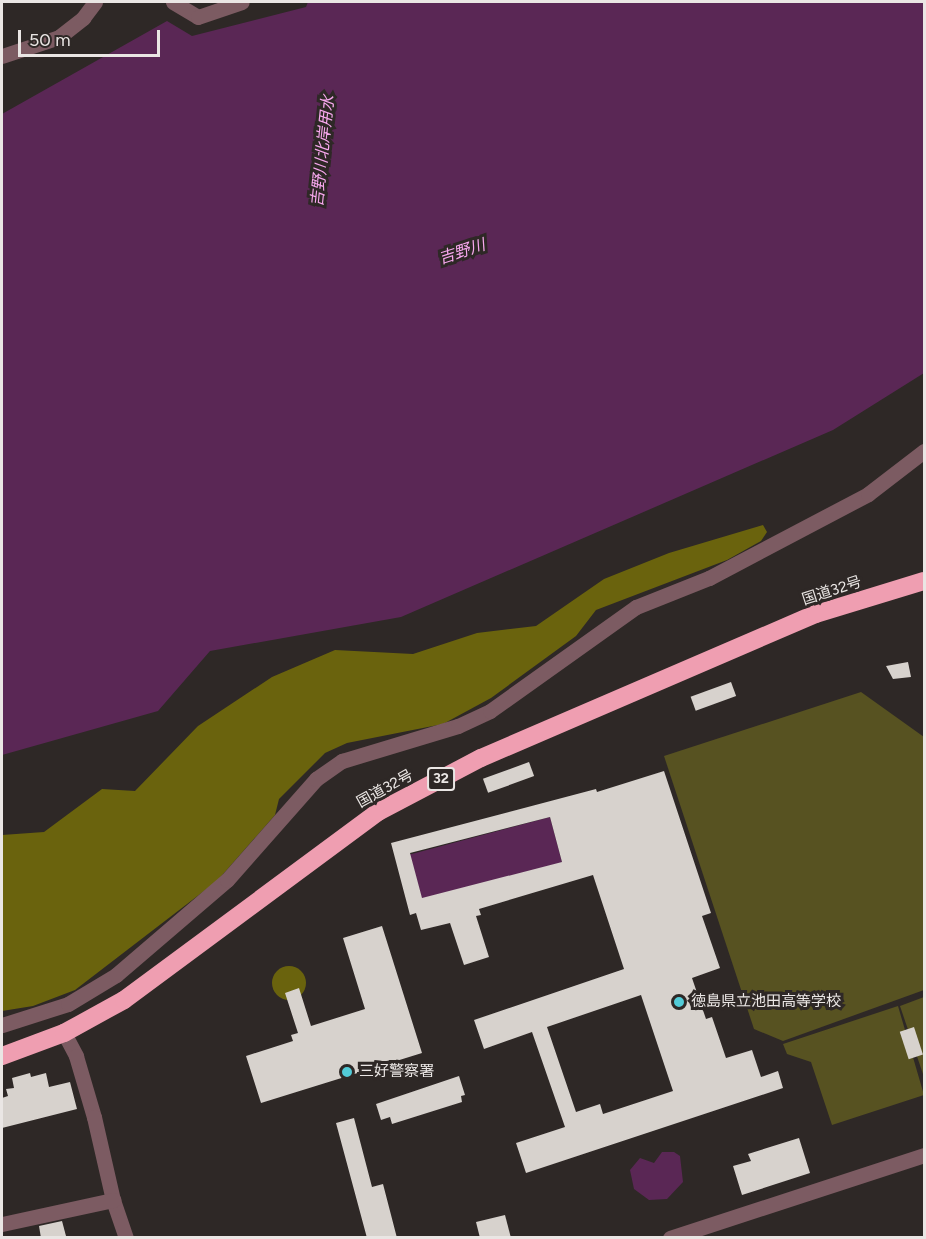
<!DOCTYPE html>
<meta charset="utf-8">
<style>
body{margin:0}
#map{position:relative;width:926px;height:1239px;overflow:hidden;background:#2e2826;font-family:Figtree,"Noto Sans JP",sans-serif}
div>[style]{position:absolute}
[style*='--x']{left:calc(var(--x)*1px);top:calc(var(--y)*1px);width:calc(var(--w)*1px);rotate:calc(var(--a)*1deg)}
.green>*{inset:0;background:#575221}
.forest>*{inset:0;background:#6a630d}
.round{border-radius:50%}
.water>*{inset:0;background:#5a2755;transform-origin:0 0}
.building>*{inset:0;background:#d7d2cd;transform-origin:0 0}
.street>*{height:15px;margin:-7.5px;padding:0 7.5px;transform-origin:7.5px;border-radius:7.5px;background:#7c5b62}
.highway>*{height:18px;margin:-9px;padding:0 9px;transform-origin:9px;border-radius:9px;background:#ef9eb1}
.dots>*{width:16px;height:16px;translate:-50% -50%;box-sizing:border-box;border:3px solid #2e2826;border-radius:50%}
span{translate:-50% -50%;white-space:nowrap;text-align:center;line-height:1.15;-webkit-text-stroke:6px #2e2826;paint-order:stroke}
.shield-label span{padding:2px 4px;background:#2e2826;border:2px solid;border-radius:4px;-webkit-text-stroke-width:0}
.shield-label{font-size:14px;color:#eae6e4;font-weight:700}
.street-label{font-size:15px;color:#eae6e4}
.poi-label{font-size:15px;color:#eae6e4}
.left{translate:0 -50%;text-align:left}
.water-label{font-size:16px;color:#f8a8ee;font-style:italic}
.frame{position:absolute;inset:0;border:3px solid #eae6e4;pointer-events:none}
.scale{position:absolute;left:18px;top:30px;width:142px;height:27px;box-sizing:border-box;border:3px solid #eae6e4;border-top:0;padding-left:8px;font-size:18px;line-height:21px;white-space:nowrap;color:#eae6e4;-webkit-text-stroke:4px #2e2826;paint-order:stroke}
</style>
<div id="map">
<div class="green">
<div style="clip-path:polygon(861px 692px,924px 737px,924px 990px,783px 1041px,754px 1029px,664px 756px)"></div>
<div style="clip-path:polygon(924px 997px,924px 1077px,900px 1006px)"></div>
<div style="clip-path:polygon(898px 1006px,924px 1095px,832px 1125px,811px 1062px,787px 1054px,783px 1044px)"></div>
</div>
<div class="forest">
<div style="clip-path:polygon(763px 525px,767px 532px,761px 541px,727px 560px,596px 610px,576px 636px,491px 698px,443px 724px,347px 743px,325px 753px,279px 799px,275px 815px,217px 881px,75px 990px,33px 1006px,2px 1011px,2px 835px,44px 832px,102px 789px,135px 791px,198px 726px,272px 677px,335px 650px,413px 654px,477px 633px,536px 626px,604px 579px,669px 553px)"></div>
<div class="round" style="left:272px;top:966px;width:34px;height:34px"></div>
</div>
<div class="water">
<div style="clip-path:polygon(308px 2px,924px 2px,924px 373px,833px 430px,401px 617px,210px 651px,158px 711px,2px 755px,2px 114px,167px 21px,192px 36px,306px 7px)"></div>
<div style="left:550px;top:817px;width:47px;height:145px;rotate:75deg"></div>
<div style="clip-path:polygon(662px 1152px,674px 1152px,680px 1156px,683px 1182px,667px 1199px,649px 1200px,634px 1189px,630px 1170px,640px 1158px,654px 1163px)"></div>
</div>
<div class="building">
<div style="clip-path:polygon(908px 662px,911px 677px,893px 679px,886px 666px)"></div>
<div style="left:731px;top:682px;width:15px;height:43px;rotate:70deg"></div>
<div style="left:529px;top:762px;width:15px;height:49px;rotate:70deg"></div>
<div style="clip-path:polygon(evenodd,664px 771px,711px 913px,702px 916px,720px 968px,692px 978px,706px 1019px,712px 1017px,726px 1058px,752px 1050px,761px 1077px,778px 1071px,783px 1088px,526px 1173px,516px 1143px,565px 1127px,532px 1032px,484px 1049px,474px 1020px,624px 969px,593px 875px,479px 909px,481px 915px,476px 916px,489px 957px,464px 965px,450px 923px,421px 930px,416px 913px,410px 915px,391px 843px,596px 789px,597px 792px,664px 771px,550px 817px,562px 862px,422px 898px,410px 853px,550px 817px,664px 771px,641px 995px,673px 1091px,603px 1114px,600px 1104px,576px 1112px,547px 1027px,641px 995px)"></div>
<div style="clip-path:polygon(382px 926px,422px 1053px,261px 1103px,246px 1056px,293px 1041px,291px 1035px,298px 1033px,285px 993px,299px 988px,311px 1026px,365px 1009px,343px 938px)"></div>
<div style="left:914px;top:1027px;width:29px;height:15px;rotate:72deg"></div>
<div style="clip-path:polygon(30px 1073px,31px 1077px,46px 1073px,49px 1087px,70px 1082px,77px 1109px,2px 1128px,2px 1098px,8px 1096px,6px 1089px,14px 1088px,12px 1078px)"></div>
<div style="clip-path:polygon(459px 1076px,465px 1095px,461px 1096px,462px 1102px,392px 1124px,390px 1117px,381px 1120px,376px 1104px)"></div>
<div style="clip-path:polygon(354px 1118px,372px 1187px,383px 1184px,397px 1238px,367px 1238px,336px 1123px)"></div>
<div style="clip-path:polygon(799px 1138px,810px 1173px,742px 1195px,733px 1166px,751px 1161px,748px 1154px)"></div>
<div style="clip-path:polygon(505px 1215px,511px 1238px,480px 1238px,476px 1222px)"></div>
<div style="clip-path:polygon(62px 1221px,66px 1236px,41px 1238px,39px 1226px)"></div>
</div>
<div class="street">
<div style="--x:173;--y:2;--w:29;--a:31"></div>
<div style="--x:198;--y:17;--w:46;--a:-18.8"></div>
<div style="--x:2;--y:56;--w:60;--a:-18.4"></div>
<div style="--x:59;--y:37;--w:31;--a:-38"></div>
<div style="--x:83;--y:18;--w:20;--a:-53"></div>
<div style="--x:2;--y:1025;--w:69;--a:-17.7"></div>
<div style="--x:68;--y:1004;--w:56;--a:-31.1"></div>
<div style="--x:116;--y:975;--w:146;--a:-40.6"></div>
<div style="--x:227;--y:880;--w:135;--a:-48.6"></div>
<div style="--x:316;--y:779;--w:32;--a:-35"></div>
<div style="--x:342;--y:761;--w:121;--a:-16.8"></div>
<div style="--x:458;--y:726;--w:35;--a:-25"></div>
<div style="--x:490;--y:711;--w:179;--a:-35.5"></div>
<div style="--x:636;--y:607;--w:79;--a:-21.7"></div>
<div style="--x:709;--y:578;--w:180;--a:-27.8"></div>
<div style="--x:868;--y:494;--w:71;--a:-37.5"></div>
<div style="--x:64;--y:1033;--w:26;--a:62"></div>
<div style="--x:76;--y:1056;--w:64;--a:73.6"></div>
<div style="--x:94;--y:1117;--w:85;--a:77.1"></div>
<div style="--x:113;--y:1200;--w:40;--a:71.1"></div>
<div style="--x:2;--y:1224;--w:114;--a:-12.2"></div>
<div style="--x:670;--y:1238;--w:267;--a:-18.1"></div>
</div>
<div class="highway">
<div style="--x:2;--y:1056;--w:66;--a:-20.4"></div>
<div style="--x:64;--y:1033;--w:68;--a:-28.8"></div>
<div style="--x:124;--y:1000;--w:316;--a:-36.5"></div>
<div style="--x:378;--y:812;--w:116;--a:-27.7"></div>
<div style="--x:481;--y:758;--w:365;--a:-23.3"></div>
<div style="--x:816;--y:614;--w:113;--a:-17"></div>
</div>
<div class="dots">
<div style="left:679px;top:1002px;background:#52cbd7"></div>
<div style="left:347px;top:1072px;background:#52cbd7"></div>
</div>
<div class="shield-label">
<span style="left:441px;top:779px">32</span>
</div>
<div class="street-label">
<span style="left:832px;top:591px;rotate:-18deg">国道32号</span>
<span style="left:385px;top:789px;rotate:-29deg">国道32号</span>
</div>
<div class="poi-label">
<span class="left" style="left:691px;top:1002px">徳島県立池田高等学校</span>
<span class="left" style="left:359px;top:1072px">三好警察署</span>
</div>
<div class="water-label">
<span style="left:323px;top:151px;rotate:-84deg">吉野川北岸用水</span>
<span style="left:462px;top:252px;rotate:-18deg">吉野川</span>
</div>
<div class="frame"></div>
<div class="scale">50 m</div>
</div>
